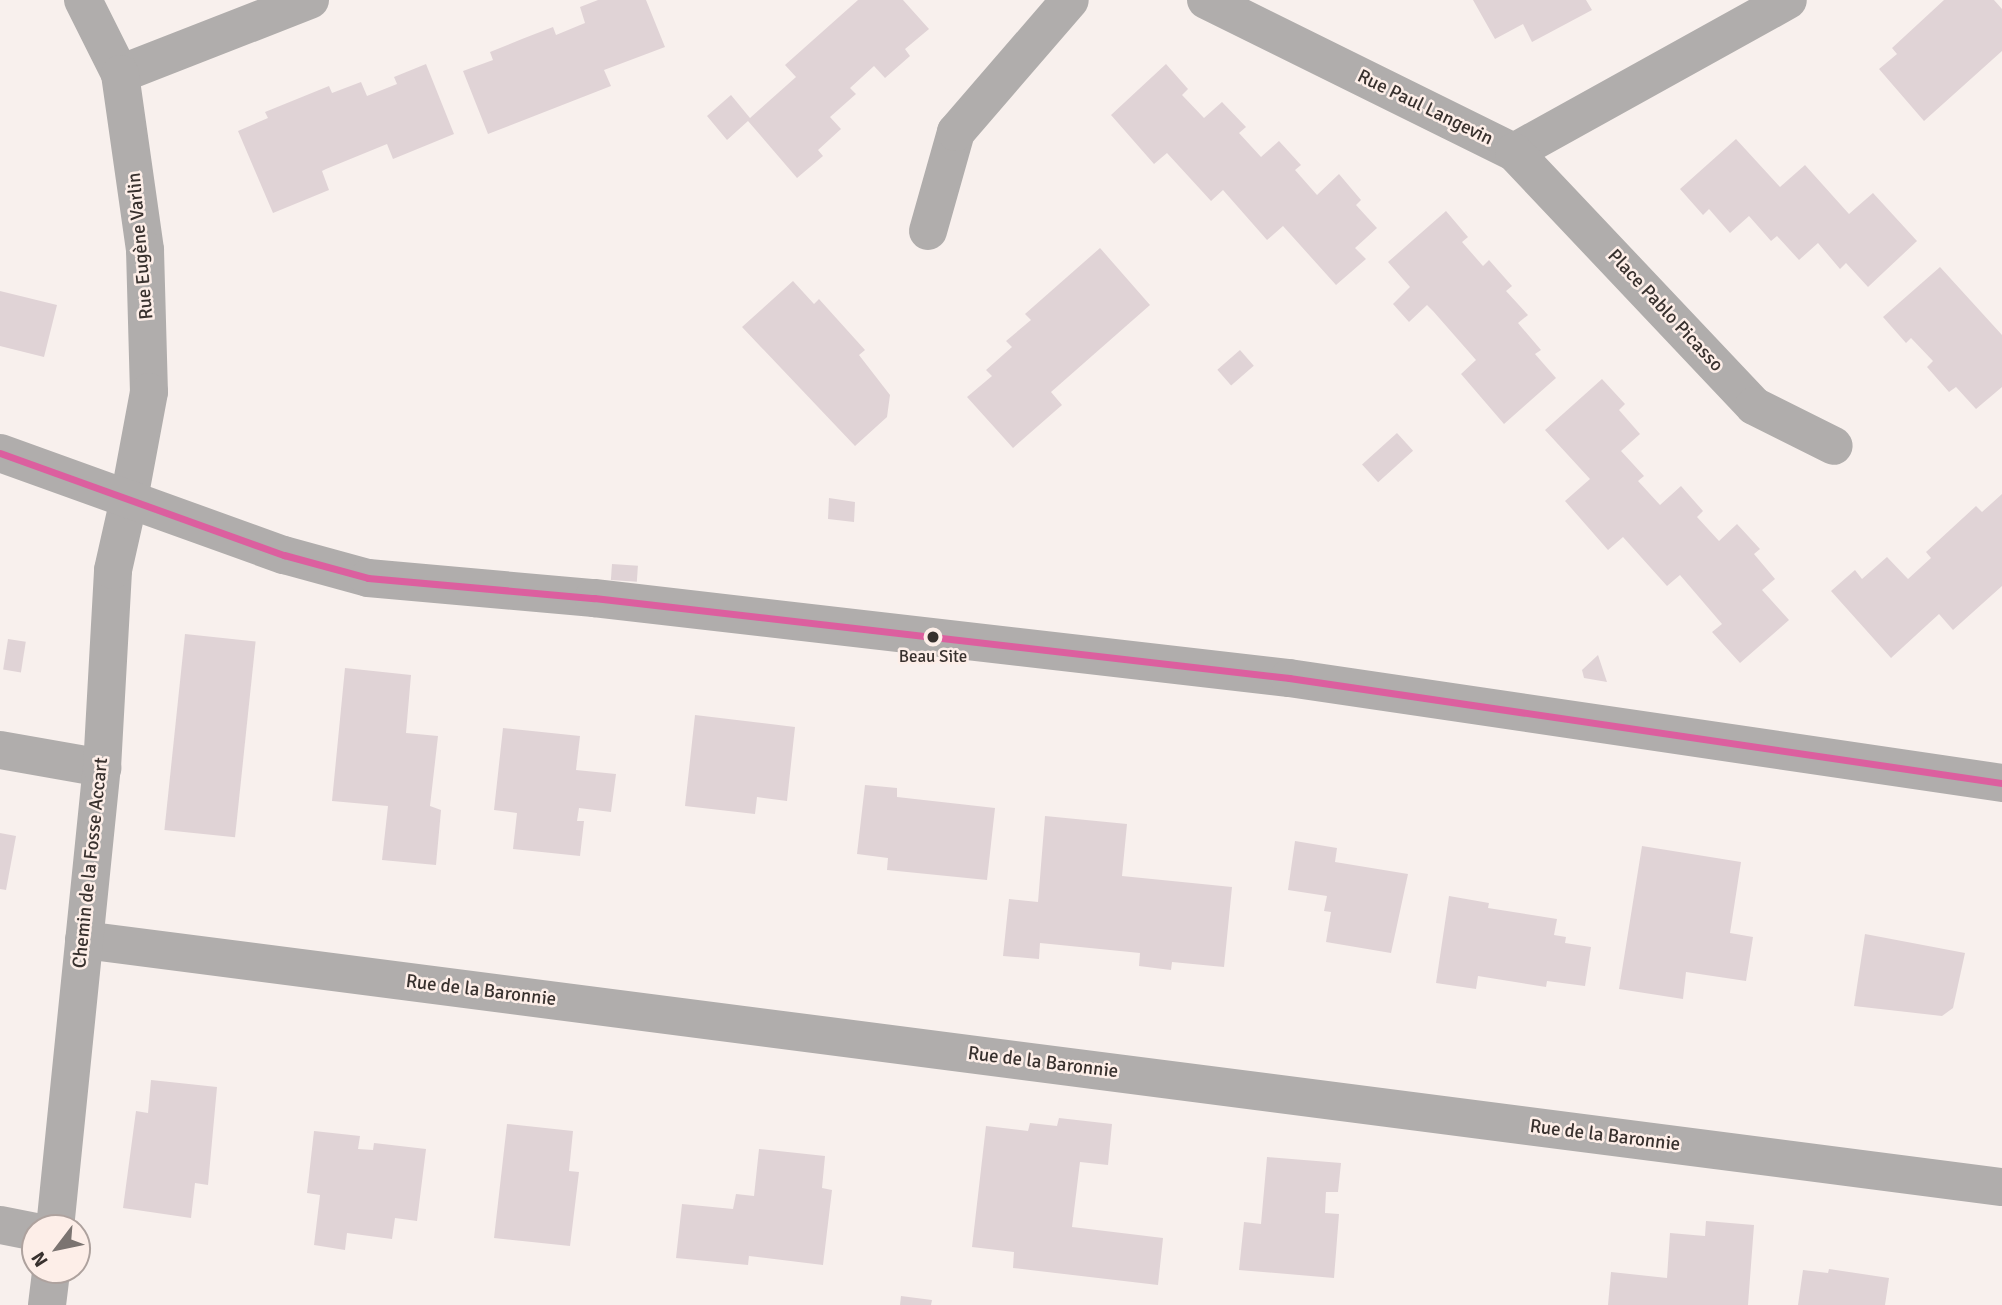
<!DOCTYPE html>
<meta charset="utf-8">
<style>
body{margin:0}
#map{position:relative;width:2002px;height:1305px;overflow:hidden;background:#f8f0ed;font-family:Signika,sans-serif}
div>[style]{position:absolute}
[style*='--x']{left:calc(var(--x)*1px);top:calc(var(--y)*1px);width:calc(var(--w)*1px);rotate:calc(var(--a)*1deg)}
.building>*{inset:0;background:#e0d3d6;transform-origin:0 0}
.minor>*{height:38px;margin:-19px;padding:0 19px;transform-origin:19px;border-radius:19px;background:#b0adac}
.tertiary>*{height:38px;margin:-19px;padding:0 19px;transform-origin:19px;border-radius:19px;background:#b0adac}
.bus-1>*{height:7px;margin:-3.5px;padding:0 3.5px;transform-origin:3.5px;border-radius:3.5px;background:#dc5f9f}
.dots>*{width:19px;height:19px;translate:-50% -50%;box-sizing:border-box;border:4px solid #fdeee8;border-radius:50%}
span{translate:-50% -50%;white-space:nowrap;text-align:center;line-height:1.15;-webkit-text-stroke:5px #fdeee8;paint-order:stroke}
.bus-label{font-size:17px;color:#38312e}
.street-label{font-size:19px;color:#38312e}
.north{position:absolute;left:21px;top:1214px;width:70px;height:70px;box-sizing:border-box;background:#fdeee8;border:2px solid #aea29e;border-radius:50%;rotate:238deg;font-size:19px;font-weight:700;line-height:28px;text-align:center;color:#38312e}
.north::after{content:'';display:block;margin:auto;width:24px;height:32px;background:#7b7471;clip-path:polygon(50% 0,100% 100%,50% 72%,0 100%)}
</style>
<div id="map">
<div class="building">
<div style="clip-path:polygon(598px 0,646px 0,665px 47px,604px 70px,611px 86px,488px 134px,463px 71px,493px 60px,490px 52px,522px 39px,553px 27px,556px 35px,585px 23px,580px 7px)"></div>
<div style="clip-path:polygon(858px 0,903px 0,929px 29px,905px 49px,910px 56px,885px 78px,874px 66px,850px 88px,856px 94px,830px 117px,841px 129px,818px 150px,823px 156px,797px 178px,748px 121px,727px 140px,707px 116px,731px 95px,750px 118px,796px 77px,785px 65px)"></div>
<div style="clip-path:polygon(1473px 0,1586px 0,1592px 10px,1532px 42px,1523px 24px,1495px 39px)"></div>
<div style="clip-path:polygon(1944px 0,1994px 0,2002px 9px,2002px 51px,1924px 121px,1879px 69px,1897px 54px,1892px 48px)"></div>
<div style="clip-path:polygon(426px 64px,454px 134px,393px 159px,387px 144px,326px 169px,322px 171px,329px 190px,273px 213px,238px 131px,268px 118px,265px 112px,329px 86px,332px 93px,361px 82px,367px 96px,397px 84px,394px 77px)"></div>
<div style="clip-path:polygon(1166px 64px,1188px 89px,1182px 95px,1204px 118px,1222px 102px,1246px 127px,1239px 133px,1261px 157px,1279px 141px,1301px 165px,1295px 170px,1317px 195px,1339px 174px,1361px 200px,1356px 205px,1377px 228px,1355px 248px,1366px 259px,1336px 285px,1283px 226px,1267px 240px,1223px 190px,1211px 201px,1167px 153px,1154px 164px,1111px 115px)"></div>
<div style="clip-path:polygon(1736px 139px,1780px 187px,1805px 165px,1849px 214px,1873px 193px,1917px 241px,1868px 287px,1846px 263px,1840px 269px,1818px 243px,1799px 260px,1777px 236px,1771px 241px,1749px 216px,1730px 233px,1709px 209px,1703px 215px,1680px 189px)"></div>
<div style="clip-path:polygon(1446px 211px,1468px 237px,1462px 242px,1483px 266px,1489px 260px,1512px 286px,1506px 291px,1528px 315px,1518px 323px,1541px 350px,1535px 354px,1556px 378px,1504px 424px,1461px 374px,1476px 360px,1433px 311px,1427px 305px,1409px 322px,1393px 304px,1410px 287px,1388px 262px)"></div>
<div style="clip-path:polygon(1100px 248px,1150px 305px,1051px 392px,1062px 405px,1013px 448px,967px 397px,992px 376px,986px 370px,1012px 347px,1006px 341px,1031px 320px,1025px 314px)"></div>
<div style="clip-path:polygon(1940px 267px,2002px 335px,2002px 387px,1976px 409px,1956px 387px,1949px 392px,1927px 367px,1933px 361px,1911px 338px,1906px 343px,1883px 317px)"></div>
<div style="clip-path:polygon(793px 281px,814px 304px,819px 299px,865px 350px,859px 355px,890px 395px,887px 417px,855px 446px,742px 327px)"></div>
<div style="clip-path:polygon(0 291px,57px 305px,44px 357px,0 346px)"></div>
<div style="left:1240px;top:350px;width:21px;height:30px;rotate:49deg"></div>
<div style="clip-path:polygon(1602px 379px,1625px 404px,1619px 410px,1640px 434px,1621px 451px,1644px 476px,1638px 481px,1660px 505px,1681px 486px,1703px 511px,1697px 517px,1719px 541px,1737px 524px,1760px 549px,1754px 554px,1775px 579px,1762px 590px,1789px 620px,1740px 663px,1712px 632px,1722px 624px,1680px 575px,1667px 586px,1623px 537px,1608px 550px,1565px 501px,1590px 479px,1545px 430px)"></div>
<div style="left:1397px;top:433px;width:24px;height:47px;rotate:48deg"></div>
<div style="clip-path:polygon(2002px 494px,2002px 586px,1953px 630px,1939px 614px,1891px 658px,1831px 591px,1855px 570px,1862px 579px,1887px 557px,1908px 579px,1931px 558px,1926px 552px,1976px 506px,1982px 512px)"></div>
<div style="clip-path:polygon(829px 498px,855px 502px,854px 522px,828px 519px)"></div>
<div style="left:612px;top:564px;width:26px;height:16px;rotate:4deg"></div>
<div style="left:185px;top:634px;width:71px;height:197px;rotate:6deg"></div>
<div style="left:8px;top:639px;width:18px;height:31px;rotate:9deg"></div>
<div style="clip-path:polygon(1598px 655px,1607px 682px,1584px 678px,1582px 670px)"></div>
<div style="clip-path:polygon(345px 668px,411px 675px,406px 733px,438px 736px,430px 806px,441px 810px,436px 865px,382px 860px,388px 806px,332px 801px)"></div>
<div style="clip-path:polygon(695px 715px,795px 727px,787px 801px,757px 797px,755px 814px,685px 806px)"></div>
<div style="clip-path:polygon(503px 728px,580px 736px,576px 770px,616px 774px,611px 812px,579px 808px,577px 821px,584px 821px,580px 856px,513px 849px,517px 813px,494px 810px)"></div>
<div style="clip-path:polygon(865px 785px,897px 788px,897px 797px,995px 808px,987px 880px,887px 870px,888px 858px,857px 854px)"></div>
<div style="clip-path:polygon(1045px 816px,1127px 824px,1122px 876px,1232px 887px,1224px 967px,1172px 962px,1171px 970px,1139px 966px,1140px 953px,1040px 943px,1039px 959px,1003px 956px,1009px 899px,1038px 902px)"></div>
<div style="clip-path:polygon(0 833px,16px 836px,6px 890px,0 889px)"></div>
<div style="clip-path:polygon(1295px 841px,1337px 848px,1335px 862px,1408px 874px,1391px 953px,1326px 942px,1331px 912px,1324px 911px,1327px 896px,1288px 890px)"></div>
<div style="clip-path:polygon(1642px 846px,1741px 862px,1730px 933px,1753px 937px,1746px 981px,1686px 972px,1683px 999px,1619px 989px)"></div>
<div style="clip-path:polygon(1449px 896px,1489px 903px,1488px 908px,1557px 919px,1554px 935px,1566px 937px,1565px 943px,1591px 947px,1585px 986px,1547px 981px,1546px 987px,1478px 976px,1476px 989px,1436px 983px)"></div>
<div style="clip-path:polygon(1865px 934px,1965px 953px,1953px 1008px,1942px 1016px,1854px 1006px)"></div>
<div style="clip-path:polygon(151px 1080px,217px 1087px,208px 1185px,195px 1183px,191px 1218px,123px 1208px,136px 1111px,148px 1113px)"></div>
<div style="clip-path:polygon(1059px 1118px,1112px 1124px,1108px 1165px,1080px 1162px,1072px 1227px,1163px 1238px,1158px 1285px,1013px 1268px,1014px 1252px,972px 1247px,986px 1126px,1028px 1131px,1030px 1123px,1057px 1126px)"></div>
<div style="clip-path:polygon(507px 1124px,573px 1131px,569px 1171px,579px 1172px,570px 1246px,494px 1238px)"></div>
<div style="clip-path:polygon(314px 1131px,360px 1136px,358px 1149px,373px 1150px,374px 1143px,426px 1149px,417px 1221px,395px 1218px,392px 1239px,347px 1233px,345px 1250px,314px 1245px,320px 1195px,307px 1193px)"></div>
<div style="clip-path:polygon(759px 1149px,825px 1156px,822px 1188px,832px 1190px,823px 1265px,749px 1256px,748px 1265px,676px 1258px,682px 1204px,733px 1209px,736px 1194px,754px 1196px)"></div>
<div style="clip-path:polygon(1267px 1157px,1341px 1163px,1338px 1192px,1326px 1192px,1325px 1213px,1339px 1214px,1334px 1278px,1239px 1270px,1244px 1222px,1261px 1224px)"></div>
<div style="clip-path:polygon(1706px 1221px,1754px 1225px,1748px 1305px,1608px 1305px,1611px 1272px,1667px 1278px,1670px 1233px,1705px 1236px)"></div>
<div style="clip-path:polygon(1829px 1269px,1889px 1278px,1885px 1305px,1798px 1305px,1803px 1270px,1828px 1273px)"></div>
<div style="clip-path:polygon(901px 1296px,932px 1300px,931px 1305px,900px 1305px)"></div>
</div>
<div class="minor">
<div style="--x:1206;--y:0;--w:343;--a:26.3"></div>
<div style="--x:1514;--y:152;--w:313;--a:-29"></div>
<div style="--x:120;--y:74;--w:204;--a:-21.3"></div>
<div style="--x:1514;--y:152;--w:349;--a:46.6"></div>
<div style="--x:1754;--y:406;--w:89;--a:26.6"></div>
<div style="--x:928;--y:231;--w:103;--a:-74.2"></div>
<div style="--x:956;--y:132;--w:174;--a:-49.2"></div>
<div style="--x:0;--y:750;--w:104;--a:10"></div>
<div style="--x:84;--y:940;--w:1934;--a:7.34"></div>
<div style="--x:0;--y:1225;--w:36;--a:11"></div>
<div style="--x:55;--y:1228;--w:462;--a:-84.2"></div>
<div style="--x:102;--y:768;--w:198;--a:-86.8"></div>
<div style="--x:113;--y:570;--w:73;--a:-77.3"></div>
<div style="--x:47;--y:1305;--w:35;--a:-83"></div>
</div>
<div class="tertiary">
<div style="--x:83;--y:0;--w:83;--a:63.4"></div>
<div style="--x:120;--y:74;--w:178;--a:81.9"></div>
<div style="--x:145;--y:250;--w:142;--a:88.4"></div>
<div style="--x:149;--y:392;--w:109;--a:100.6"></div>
<div style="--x:0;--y:453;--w:302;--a:19.8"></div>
<div style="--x:284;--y:555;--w:87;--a:15.3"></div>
<div style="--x:368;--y:578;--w:227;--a:5.1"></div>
<div style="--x:594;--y:598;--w:700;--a:6.57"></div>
<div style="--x:1289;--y:678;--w:721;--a:8.38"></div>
</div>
<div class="bus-1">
<div style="--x:0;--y:453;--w:302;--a:19.8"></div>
<div style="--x:284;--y:555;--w:87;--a:15.3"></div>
<div style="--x:368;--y:578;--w:227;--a:5.1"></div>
<div style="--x:594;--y:598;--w:700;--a:6.57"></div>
<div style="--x:1289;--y:678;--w:721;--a:8.38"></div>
</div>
<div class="dots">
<div style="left:933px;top:637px;background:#38312e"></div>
</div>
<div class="bus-label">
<span style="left:933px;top:657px">Beau Site</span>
</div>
<div class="street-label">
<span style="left:1425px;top:108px;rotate:26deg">Rue Paul Langevin</span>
<span style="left:141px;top:246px;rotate:-95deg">Rue Eugène Varlin</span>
<span style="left:1665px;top:311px;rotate:47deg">Place Pablo Picasso</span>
<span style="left:91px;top:863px;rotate:-84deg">Chemin de la Fosse Accart</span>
<span style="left:481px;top:991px;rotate:7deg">Rue de la Baronnie</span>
<span style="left:1043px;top:1063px;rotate:7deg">Rue de la Baronnie</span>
<span style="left:1605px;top:1136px;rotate:7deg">Rue de la Baronnie</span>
</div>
<div class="north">N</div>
</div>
